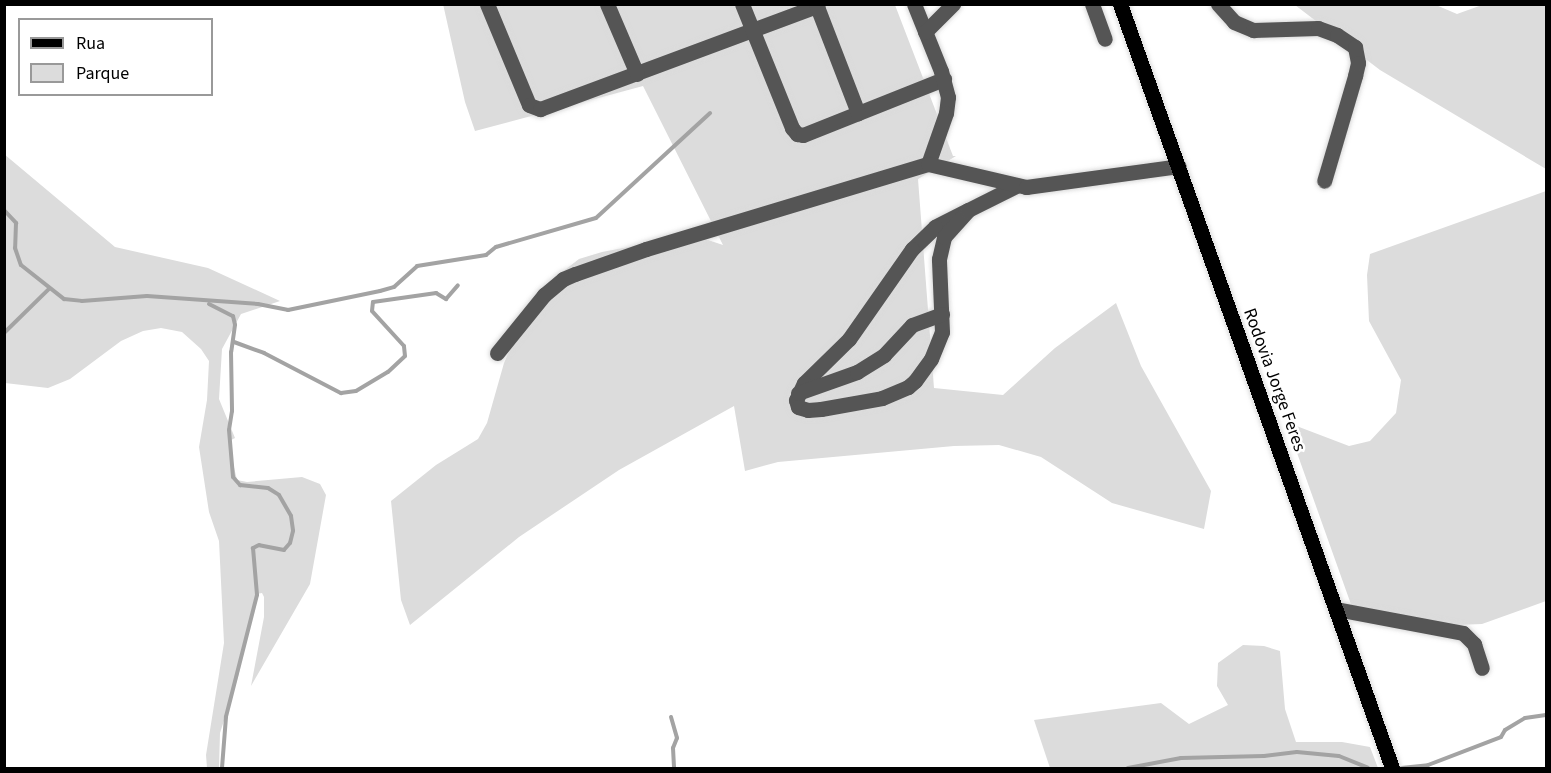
<!DOCTYPE html>
<style>
body{margin:0}
#map{position:relative;width:1551px;height:773px;overflow:hidden;background:#fff;font-family:"Source Sans 3",sans-serif}
div>[style]{position:absolute}
[style*='--x']{left:calc(var(--x)*1px);top:calc(var(--y)*1px);width:calc(var(--w)*1px);rotate:calc(var(--a)*1deg)}
.green>*{inset:0;background:#dcdcdc}
.stream>*{height:4px;margin:-2px;padding:0 2px;transform-origin:2px;border-radius:2px;background:#a3a3a3}
.roads{filter:drop-shadow(0 0 2px #dbdbdb) drop-shadow(0 0 2px #dbdbdb)}
.minor>*{height:15px;margin:-7.5px;padding:0 7.5px;transform-origin:7.5px;border-radius:7.5px;background:#555}
.major>*{height:15px;margin:-7.5px;padding:0 7.5px;transform-origin:7.5px;border-radius:7.5px;background:#000}
span{translate:-50% -50%;white-space:nowrap;text-align:center;line-height:1.15;-webkit-text-stroke:5px #fff;paint-order:stroke}
.street-label{font-size:18px;color:#000}
.frame{position:absolute;inset:0;border:6px solid #000;pointer-events:none}
.legend{position:absolute;left:18px;top:18px;width:195px;height:78px;box-sizing:border-box;background:#fff;border:2px solid #999;margin:0;padding:8px 10px;list-style:none;font-size:18px;color:#000}
.legend li{display:flex;align-items:center;gap:12px;height:30px}
.legend b{width:30px;border:2px solid #999}
</style>
<div id="map">
<div class="green">
<div style="clip-path:polygon(443px 4px,895px 5px,953px 156px,956px 156px,918px 179px,934px 388px,1003px 395px,1055px 348px,1116px 303px,1141px 366px,1211px 491px,1204px 529px,1112px 503px,1041px 457px,999px 445px,954px 446px,778px 462px,745px 471px,734px 406px,619px 470px,519px 537px,410px 625px,401px 600px,391px 501px,436px 465px,478px 439px,487px 423px,504px 363px,515px 338px,561px 273px,579px 259px,602px 252px,693px 235px,723px 245px,643px 86px,475px 131px,465px 102px)"></div>
<div style="clip-path:polygon(1295px 5px,1436px 5px,1457px 14px,1482px 5px,1546px 5px,1546px 169px,1380px 70px)"></div>
<div style="clip-path:polygon(4px 154px,115px 247px,208px 268px,280px 301px,241px 314px,222px 349px,219px 399px,235px 438px,231px 440px,233px 463px,237px 480px,247px 482px,302px 477px,320px 484px,326px 495px,310px 584px,251px 686px,264px 617px,264px 597px,262px 593px,256px 594px,238px 677px,220px 733px,219px 768px,207px 768px,206px 755px,224px 643px,219px 541px,209px 512px,199px 447px,207px 400px,209px 361px,201px 349px,182px 332px,161px 328px,143px 331px,121px 341px,70px 379px,48px 388px,5px 383px)"></div>
<div style="clip-path:polygon(1546px 191px,1546px 601px,1482px 624px,1457px 625px,1353px 610px,1286px 422px,1349px 446px,1370px 441px,1396px 413px,1401px 380px,1369px 321px,1367px 275px,1370px 254px)"></div>
<div style="clip-path:polygon(1243px 645px,1264px 646px,1280px 651px,1285px 709px,1296px 742px,1342px 742px,1370px 747px,1378px 768px,1050px 768px,1034px 720px,1161px 703px,1189px 724px,1228px 705px,1217px 686px,1218px 663px)"></div>
</div>
<div class="stream">
<div style="--x:4;--y:210;--w:18;--a:47"></div>
<div style="--x:16;--y:223;--w:25;--a:92"></div>
<div style="--x:15;--y:248;--w:18;--a:71"></div>
<div style="--x:21;--y:265;--w:55;--a:38.3"></div>
<div style="--x:64;--y:299;--w:18;--a:6"></div>
<div style="--x:82;--y:301;--w:65;--a:-4.4"></div>
<div style="--x:147;--y:296;--w:111;--a:4.1"></div>
<div style="--x:258;--y:304;--w:31;--a:11"></div>
<div style="--x:288;--y:310;--w:94;--a:-11.7"></div>
<div style="--x:380;--y:291;--w:15;--a:-16"></div>
<div style="--x:394;--y:287;--w:31;--a:-42"></div>
<div style="--x:417;--y:266;--w:70;--a:-9.1"></div>
<div style="--x:486;--y:255;--w:13;--a:-39"></div>
<div style="--x:496;--y:247;--w:104;--a:-16.2"></div>
<div style="--x:596;--y:218;--w:155;--a:-42.6"></div>
<div style="--x:209;--y:304;--w:27;--a:27"></div>
<div style="--x:233;--y:316;--w:9;--a:77"></div>
<div style="--x:235;--y:325;--w:27;--a:98"></div>
<div style="--x:231;--y:352;--w:59;--a:89"></div>
<div style="--x:232;--y:411;--w:19;--a:99"></div>
<div style="--x:229;--y:430;--w:47;--a:85.1"></div>
<div style="--x:233;--y:477;--w:11;--a:49"></div>
<div style="--x:240;--y:485;--w:28;--a:6"></div>
<div style="--x:268;--y:488;--w:13;--a:32"></div>
<div style="--x:279;--y:495;--w:24;--a:60"></div>
<div style="--x:291;--y:516;--w:15;--a:82"></div>
<div style="--x:293;--y:531;--w:12;--a:104"></div>
<div style="--x:290;--y:543;--w:9;--a:131"></div>
<div style="--x:284;--y:550;--w:25;--a:-169"></div>
<div style="--x:259;--y:545;--w:7;--a:153"></div>
<div style="--x:253;--y:548;--w:47;--a:85.1"></div>
<div style="--x:257;--y:595;--w:126;--a:104.3"></div>
<div style="--x:226;--y:717;--w:51;--a:94.5"></div>
<div style="--x:4;--y:333;--w:63;--a:-44.4"></div>
<div style="--x:234;--y:342;--w:32;--a:20"></div>
<div style="--x:264;--y:353;--w:87;--a:27.5"></div>
<div style="--x:341;--y:393;--w:15;--a:-8"></div>
<div style="--x:356;--y:391;--w:37;--a:-31"></div>
<div style="--x:388;--y:372;--w:23;--a:-43"></div>
<div style="--x:405;--y:356;--w:10;--a:-96"></div>
<div style="--x:404;--y:346;--w:47;--a:-132.4"></div>
<div style="--x:372;--y:311;--w:9;--a:-84"></div>
<div style="--x:373;--y:302;--w:64;--a:-8.1"></div>
<div style="--x:436;--y:293;--w:12;--a:31"></div>
<div style="--x:446;--y:299;--w:18;--a:-49"></div>
<div style="--x:671;--y:717;--w:22;--a:74"></div>
<div style="--x:677;--y:738;--w:11;--a:112"></div>
<div style="--x:673;--y:748;--w:20;--a:87"></div>
<div style="--x:1128;--y:768;--w:54;--a:-10.7"></div>
<div style="--x:1181;--y:758;--w:83;--a:-1.4"></div>
<div style="--x:1264;--y:756;--w:33;--a:-7"></div>
<div style="--x:1297;--y:752;--w:42;--a:5.4"></div>
<div style="--x:1339;--y:756;--w:31;--a:22"></div>
<div style="--x:1401;--y:768;--w:27;--a:-6"></div>
<div style="--x:1428;--y:765;--w:78;--a:-21"></div>
<div style="--x:1501;--y:737;--w:8;--a:-60"></div>
<div style="--x:1505;--y:730;--w:23;--a:-31"></div>
<div style="--x:1525;--y:718;--w:21;--a:-8"></div>
</div>
<div class="roads">
<div class="minor">
<div style="--x:487;--y:4;--w:109;--a:67.4"></div>
<div style="--x:529;--y:105;--w:12;--a:20"></div>
<div style="--x:540;--y:109;--w:296;--a:-20.4"></div>
<div style="--x:607;--y:4;--w:76;--a:66.8"></div>
<div style="--x:742;--y:4;--w:134;--a:68"></div>
<div style="--x:792;--y:128;--w:8;--a:50"></div>
<div style="--x:797;--y:134;--w:6;--a:9"></div>
<div style="--x:803;--y:135;--w:152;--a:-21.7"></div>
<div style="--x:816;--y:4;--w:117;--a:68.9"></div>
<div style="--x:914;--y:4;--w:72;--a:68.1"></div>
<div style="--x:941;--y:71;--w:27;--a:75"></div>
<div style="--x:948;--y:97;--w:16;--a:97"></div>
<div style="--x:946;--y:113;--w:54;--a:109.4"></div>
<div style="--x:1092;--y:4;--w:37;--a:70"></div>
<div style="--x:1218;--y:4;--w:24;--a:48"></div>
<div style="--x:1234;--y:22;--w:21;--a:23"></div>
<div style="--x:1253;--y:30;--w:65;--a:-1.8"></div>
<div style="--x:1318;--y:28;--w:20;--a:20"></div>
<div style="--x:1337;--y:35;--w:22;--a:34"></div>
<div style="--x:1355;--y:47;--w:16;--a:79"></div>
<div style="--x:1358;--y:63;--w:13;--a:103"></div>
<div style="--x:1355;--y:76;--w:109;--a:106.4"></div>
<div style="--x:925;--y:32;--w:40;--a:-45"></div>
<div style="--x:968;--y:210;--w:37;--a:153"></div>
<div style="--x:935;--y:227;--w:32;--a:136"></div>
<div style="--x:912;--y:249;--w:110;--a:125"></div>
<div style="--x:849;--y:339;--w:63;--a:135.6"></div>
<div style="--x:804;--y:383;--w:19;--a:115"></div>
<div style="--x:796;--y:400;--w:7;--a:74"></div>
<div style="--x:798;--y:407;--w:10;--a:17"></div>
<div style="--x:808;--y:410;--w:13;--a:-4"></div>
<div style="--x:821;--y:409;--w:62;--a:-10.2"></div>
<div style="--x:882;--y:398;--w:28;--a:-23"></div>
<div style="--x:908;--y:387;--w:9;--a:-41"></div>
<div style="--x:915;--y:381;--w:27;--a:-54"></div>
<div style="--x:931;--y:359;--w:29;--a:-68"></div>
<div style="--x:942;--y:332;--w:73;--a:-92.4"></div>
<div style="--x:939;--y:259;--w:23;--a:-77"></div>
<div style="--x:944;--y:237;--w:36;--a:-48"></div>
<div style="--x:968;--y:210;--w:54;--a:-26.6"></div>
<div style="--x:497;--y:353;--w:75;--a:-51"></div>
<div style="--x:544;--y:295;--w:25;--a:-40"></div>
<div style="--x:563;--y:279;--w:13;--a:-23"></div>
<div style="--x:575;--y:274;--w:75;--a:-19.4"></div>
<div style="--x:646;--y:249;--w:295;--a:-16.8"></div>
<div style="--x:928;--y:164;--w:101;--a:13.2"></div>
<div style="--x:1026;--y:187;--w:154;--a:-7.8"></div>
<div style="--x:798;--y:393;--w:63;--a:-19.6"></div>
<div style="--x:857;--y:372;--w:32;--a:-32"></div>
<div style="--x:884;--y:355;--w:41;--a:-47"></div>
<div style="--x:912;--y:325;--w:32;--a:-20"></div>
<div style="--x:1336;--y:609;--w:129;--a:10.7"></div>
<div style="--x:1463;--y:633;--w:16;--a:45"></div>
<div style="--x:1474;--y:644;--w:25;--a:72"></div>
</div>
<div class="major">
<div style="--x:1120;--y:4;--w:811;--a:70.4"></div>
</div>
</div>
<div class="street-label">
<span style="left:1274px;top:380px;rotate:70deg">Rodovia Jorge Feres</span>
</div>
<div class="frame"></div>
<ul class="legend">
<li><b style="height:8px;background:#000"></b>Rua</li>
<li><b style="height:16px;background:#dcdcdc"></b>Parque</li>
</ul>
</div>
